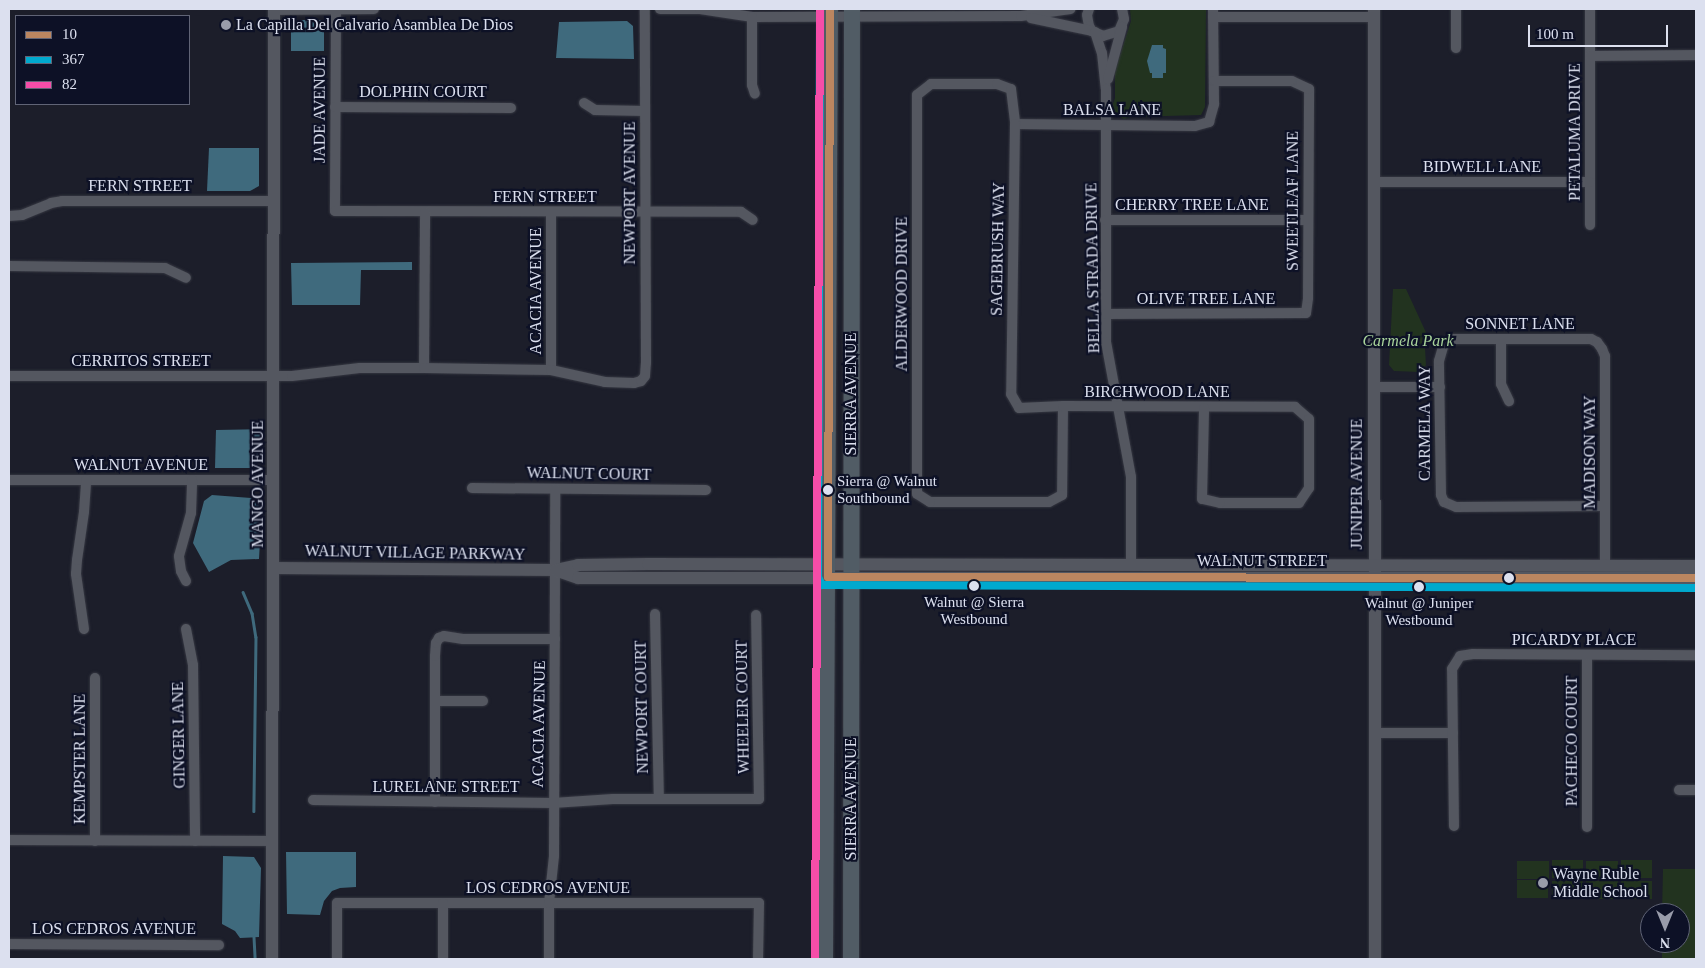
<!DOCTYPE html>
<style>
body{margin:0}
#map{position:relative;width:1705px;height:968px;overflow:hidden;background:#1c1e2a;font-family:"Times New Roman",serif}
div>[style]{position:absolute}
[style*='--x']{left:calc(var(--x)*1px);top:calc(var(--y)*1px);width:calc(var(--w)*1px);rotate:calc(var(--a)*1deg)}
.green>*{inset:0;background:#22331f;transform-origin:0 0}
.water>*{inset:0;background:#3f6a7d;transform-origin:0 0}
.stream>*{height:2.5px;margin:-1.25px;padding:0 1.25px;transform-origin:1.25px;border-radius:1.25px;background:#3f6a7d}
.roads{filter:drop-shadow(0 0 1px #363842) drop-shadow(0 0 1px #363842)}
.minor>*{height:10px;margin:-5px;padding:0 5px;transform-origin:5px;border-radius:5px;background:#545760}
.tertiary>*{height:12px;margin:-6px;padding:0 6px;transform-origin:6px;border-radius:6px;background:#545760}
.primary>*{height:16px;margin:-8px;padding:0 8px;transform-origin:8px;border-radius:8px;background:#515c65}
.bus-1>*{height:8px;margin:-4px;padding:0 4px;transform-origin:4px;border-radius:4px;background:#bb8660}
.bus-2>*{height:8px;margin:-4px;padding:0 4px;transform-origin:4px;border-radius:4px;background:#00a9ce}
.bus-3>*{height:8px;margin:-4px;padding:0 4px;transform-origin:4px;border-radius:4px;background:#f54da8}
.dots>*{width:14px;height:14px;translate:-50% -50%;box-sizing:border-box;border:2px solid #0d1126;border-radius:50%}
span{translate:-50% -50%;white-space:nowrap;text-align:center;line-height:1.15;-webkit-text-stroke:4.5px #0d1126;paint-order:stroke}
.bus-label{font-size:15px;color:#dce0ef}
.left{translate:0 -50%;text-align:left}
.poi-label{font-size:16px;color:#dce0ef}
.street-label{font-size:16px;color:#dce0ef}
.park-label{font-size:16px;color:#a9d49b;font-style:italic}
.frame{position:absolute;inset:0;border:10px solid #dce0ef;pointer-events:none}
.legend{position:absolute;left:15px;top:15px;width:175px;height:90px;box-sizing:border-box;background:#0d1126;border:1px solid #606476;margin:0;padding:6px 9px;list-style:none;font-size:15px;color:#dce0ef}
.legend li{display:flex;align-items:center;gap:10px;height:25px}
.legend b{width:25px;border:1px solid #606476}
.north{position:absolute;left:1640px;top:903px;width:50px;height:50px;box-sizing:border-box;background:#0d1126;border:1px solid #606476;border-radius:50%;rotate:180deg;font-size:14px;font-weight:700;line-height:20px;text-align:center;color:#dce0ef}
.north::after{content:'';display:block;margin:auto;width:18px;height:22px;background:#999caa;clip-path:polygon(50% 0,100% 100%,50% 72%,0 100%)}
.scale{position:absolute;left:1528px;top:25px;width:140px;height:22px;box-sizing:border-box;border:2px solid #dce0ef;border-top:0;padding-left:6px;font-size:15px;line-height:18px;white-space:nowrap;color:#dce0ef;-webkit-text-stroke:4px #0d1126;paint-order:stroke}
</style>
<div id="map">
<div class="green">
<div style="clip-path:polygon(1130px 9px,1206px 9px,1205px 107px,1201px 115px,1131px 117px,1124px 119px,1114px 114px,1112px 107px,1115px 98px,1115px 70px,1131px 21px)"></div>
<div style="clip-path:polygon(1393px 289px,1406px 289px,1429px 339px,1425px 348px,1426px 365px,1420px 372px,1394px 371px,1389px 365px)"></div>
<div style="left:1583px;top:860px;width:18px;height:31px;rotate:90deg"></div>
<div style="left:1621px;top:860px;width:31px;height:18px"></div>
<div style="left:1517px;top:861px;width:32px;height:18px"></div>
<div style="left:1586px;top:861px;width:32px;height:18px"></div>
<div style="clip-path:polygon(1663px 869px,1696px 869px,1696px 959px,1662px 959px,1662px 943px,1680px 943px,1680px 913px,1662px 913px)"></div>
<div style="left:1548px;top:880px;width:18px;height:31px;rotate:90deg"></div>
<div style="left:1552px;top:881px;width:31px;height:18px"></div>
<div style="left:1586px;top:881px;width:32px;height:18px"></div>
<div style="left:1621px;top:881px;width:31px;height:18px"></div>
</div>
<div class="water">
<div style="left:324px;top:20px;width:31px;height:33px;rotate:90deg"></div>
<div style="clip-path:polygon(627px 21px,633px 26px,634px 59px,556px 58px,559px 22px)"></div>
<div style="clip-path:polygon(1152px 45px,1163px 45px,1163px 48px,1166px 49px,1166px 73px,1163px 73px,1163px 78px,1152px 78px,1152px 73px,1150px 73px,1147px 61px)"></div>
<div style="clip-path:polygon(209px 148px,259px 148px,259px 186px,250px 191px,207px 191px)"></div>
<div style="clip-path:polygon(412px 262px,412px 270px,361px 270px,360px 305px,292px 305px,291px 263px)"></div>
<div style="clip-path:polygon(262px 429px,262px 457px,252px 468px,215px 468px,216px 430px)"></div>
<div style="clip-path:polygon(212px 495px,251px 498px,262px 506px,259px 559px,231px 560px,209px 572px,193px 543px,204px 501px)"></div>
<div style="clip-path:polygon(286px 852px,356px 852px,356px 887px,340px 888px,332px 891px,324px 901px,320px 915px,287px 914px)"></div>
<div style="clip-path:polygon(223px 856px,254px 857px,261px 868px,259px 937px,240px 938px,235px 931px,222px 924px)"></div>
</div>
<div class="stream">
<div style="--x:243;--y:592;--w:23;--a:67"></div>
<div style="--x:252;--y:613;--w:24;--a:81"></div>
<div style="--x:256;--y:637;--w:174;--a:90.7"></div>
<div style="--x:254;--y:937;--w:22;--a:87"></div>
</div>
<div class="roads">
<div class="minor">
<div style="--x:336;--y:9;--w:202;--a:90.3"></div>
<div style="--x:335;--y:211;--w:406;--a:0.1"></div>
<div style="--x:741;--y:212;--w:14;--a:34"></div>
<div style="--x:660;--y:9;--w:40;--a:0"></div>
<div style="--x:700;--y:9;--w:53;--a:8.7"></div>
<div style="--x:752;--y:17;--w:269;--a:-0.2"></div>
<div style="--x:1021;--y:16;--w:50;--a:-8"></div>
<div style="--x:1089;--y:9;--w:6;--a:108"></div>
<div style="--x:1087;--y:15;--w:11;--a:80"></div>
<div style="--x:1089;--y:26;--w:6;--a:59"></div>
<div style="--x:1092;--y:31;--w:12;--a:24"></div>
<div style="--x:1103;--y:36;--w:17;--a:-17"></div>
<div style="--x:1119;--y:31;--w:13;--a:-67"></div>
<div style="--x:1124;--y:19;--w:10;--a:-101"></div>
<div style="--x:1590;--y:9;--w:216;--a:90"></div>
<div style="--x:274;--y:10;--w:100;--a:-0.6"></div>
<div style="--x:752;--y:17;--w:68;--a:90"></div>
<div style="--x:752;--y:85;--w:9;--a:72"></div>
<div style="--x:1213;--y:17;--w:161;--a:0"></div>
<div style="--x:1031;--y:18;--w:62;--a:12"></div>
<div style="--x:1095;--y:32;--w:22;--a:72"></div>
<div style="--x:1102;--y:53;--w:36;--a:84"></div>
<div style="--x:1106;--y:89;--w:253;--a:90"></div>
<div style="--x:1106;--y:342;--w:137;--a:79.5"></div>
<div style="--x:1131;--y:477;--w:88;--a:90"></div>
<div style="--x:1456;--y:48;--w:39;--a:-90"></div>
<div style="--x:1590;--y:56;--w:106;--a:-0.5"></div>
<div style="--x:1108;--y:79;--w:54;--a:-74.9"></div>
<div style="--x:584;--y:103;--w:13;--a:32"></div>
<div style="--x:595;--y:110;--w:50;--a:1.1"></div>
<div style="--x:335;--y:107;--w:176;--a:0.3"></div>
<div style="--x:1015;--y:124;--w:180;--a:0.6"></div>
<div style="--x:1195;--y:126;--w:15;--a:-16"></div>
<div style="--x:1209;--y:122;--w:19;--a:-74"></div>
<div style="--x:1214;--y:104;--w:95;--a:-90.6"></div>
<div style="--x:1375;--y:182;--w:215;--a:0"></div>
<div style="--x:9;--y:216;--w:13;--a:-4"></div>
<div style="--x:22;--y:215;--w:31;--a:-22"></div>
<div style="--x:51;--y:203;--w:11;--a:-10"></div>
<div style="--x:62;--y:201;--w:213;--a:0"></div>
<div style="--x:1105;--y:220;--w:202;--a:0"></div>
<div style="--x:9;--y:266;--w:156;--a:0.7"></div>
<div style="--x:165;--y:268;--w:23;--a:25"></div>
<div style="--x:1106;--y:314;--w:200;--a:-0.3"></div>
<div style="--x:1306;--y:313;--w:15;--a:-82"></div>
<div style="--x:1308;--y:298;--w:209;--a:-89.7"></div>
<div style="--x:1309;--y:89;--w:19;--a:-155"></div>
<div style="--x:1292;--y:81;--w:78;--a:180"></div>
<div style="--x:1501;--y:340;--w:44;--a:90"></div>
<div style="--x:1501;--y:384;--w:19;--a:65"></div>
<div style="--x:424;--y:368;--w:156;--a:-89.6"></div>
<div style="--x:551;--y:370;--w:158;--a:-90"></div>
<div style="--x:9;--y:376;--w:283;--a:0"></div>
<div style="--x:292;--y:376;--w:68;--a:-6.7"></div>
<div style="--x:360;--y:368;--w:64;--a:0"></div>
<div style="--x:424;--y:368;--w:127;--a:0.9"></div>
<div style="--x:551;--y:370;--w:55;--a:12.5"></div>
<div style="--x:605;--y:382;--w:29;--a:2"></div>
<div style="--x:634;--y:383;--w:7;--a:-16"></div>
<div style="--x:641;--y:381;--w:6;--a:-51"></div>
<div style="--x:645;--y:376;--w:13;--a:-86"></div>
<div style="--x:646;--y:363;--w:354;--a:-90.2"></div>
<div style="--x:1374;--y:387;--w:66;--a:0"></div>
<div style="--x:1063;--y:406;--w:89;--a:90.6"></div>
<div style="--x:1062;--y:495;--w:15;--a:152"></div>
<div style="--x:1049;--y:502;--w:119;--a:180"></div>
<div style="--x:930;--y:502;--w:15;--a:-148"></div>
<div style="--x:917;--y:494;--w:399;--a:-90"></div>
<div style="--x:917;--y:95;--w:18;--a:-38"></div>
<div style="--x:931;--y:84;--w:66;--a:0"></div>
<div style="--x:997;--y:84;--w:15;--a:20"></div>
<div style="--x:1011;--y:89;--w:35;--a:83"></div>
<div style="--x:1015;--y:124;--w:270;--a:90.8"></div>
<div style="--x:1011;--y:394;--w:16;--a:60"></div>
<div style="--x:1019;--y:408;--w:44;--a:-2.6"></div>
<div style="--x:1063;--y:406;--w:232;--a:0.2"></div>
<div style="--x:1295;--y:407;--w:18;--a:41"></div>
<div style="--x:1309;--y:419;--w:69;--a:90"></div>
<div style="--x:1309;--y:488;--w:18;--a:124"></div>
<div style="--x:1299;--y:503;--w:79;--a:180"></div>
<div style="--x:1220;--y:503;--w:18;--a:-167"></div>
<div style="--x:1202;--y:499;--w:91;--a:-88.7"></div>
<div style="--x:9;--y:480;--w:264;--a:0"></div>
<div style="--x:472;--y:488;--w:234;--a:0.5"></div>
<div style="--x:1605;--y:506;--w:149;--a:179.6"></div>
<div style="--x:1456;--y:507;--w:13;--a:-157"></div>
<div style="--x:1444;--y:502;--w:8;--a:-113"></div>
<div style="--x:1441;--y:495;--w:134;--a:-90.9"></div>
<div style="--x:1439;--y:361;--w:18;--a:-74"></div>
<div style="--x:1444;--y:344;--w:9;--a:-36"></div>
<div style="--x:1451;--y:339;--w:140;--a:0"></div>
<div style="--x:1591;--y:339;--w:7;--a:27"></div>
<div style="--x:1597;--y:342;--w:9;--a:54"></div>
<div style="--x:1602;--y:349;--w:8;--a:67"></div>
<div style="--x:1605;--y:356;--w:210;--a:90"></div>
<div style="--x:186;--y:581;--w:11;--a:-117"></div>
<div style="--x:181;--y:571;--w:15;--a:-98"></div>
<div style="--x:179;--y:556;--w:45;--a:-74.4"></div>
<div style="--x:191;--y:513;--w:33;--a:-88"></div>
<div style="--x:655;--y:614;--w:185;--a:88.8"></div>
<div style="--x:84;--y:629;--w:56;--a:-98.3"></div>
<div style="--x:76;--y:574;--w:14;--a:-86"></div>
<div style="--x:77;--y:560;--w:49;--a:-81.7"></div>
<div style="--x:84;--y:512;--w:32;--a:-86"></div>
<div style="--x:186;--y:629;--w:37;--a:79"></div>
<div style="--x:193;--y:665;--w:176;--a:89.3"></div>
<div style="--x:1587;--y:655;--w:172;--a:90"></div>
<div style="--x:95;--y:678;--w:163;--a:90"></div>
<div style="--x:436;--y:701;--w:47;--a:0"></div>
<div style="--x:1374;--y:733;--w:79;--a:0"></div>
<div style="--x:1679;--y:790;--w:17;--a:0"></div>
<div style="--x:313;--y:800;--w:240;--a:0.7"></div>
<div style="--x:553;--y:803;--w:60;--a:-3.8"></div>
<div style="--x:613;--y:799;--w:146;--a:0"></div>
<div style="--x:759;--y:799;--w:184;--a:-90.9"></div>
<div style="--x:435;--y:802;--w:146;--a:-90"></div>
<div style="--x:435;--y:656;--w:13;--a:-86"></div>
<div style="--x:436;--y:643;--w:6;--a:-59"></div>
<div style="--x:439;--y:638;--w:5;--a:-22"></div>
<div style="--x:444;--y:636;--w:19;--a:9"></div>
<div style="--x:463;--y:639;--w:92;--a:0"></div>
<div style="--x:1454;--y:826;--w:157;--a:-90.7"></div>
<div style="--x:1452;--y:669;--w:15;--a:-58"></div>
<div style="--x:1460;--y:656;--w:13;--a:-9"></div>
<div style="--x:1473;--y:654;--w:223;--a:0.3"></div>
<div style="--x:9;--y:840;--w:263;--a:0.2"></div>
<div style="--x:9;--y:944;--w:210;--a:0.3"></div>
<div style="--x:337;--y:959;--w:56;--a:-90"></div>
<div style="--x:337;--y:903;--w:422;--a:0"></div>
<div style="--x:759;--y:903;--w:56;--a:91"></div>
<div style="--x:443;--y:959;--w:56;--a:-90"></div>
<div style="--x:549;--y:959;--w:56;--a:-90"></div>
<div style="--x:549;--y:903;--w:47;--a:-83.9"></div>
<div style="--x:554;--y:856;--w:367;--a:-89.8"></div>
</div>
<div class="tertiary">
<div style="--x:1374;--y:9;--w:950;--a:89.94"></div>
<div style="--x:274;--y:568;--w:281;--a:0.4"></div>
<div style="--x:555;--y:570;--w:24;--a:-12"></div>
<div style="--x:578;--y:565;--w:70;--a:-0.8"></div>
<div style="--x:648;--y:564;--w:1048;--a:0.11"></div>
<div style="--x:555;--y:570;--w:24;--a:19"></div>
<div style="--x:578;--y:578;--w:1118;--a:0"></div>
<div style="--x:272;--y:959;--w:950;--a:-89.88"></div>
</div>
<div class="primary">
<div style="--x:825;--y:959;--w:950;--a:-89.7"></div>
<div style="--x:851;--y:959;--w:950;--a:-89.94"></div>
</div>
</div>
<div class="bus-1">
<div style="--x:830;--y:9;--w:568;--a:90.2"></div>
<div style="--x:828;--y:577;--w:868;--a:0.07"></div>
</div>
<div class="bus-2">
<div style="--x:820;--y:9;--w:568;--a:90.2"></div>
<div style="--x:818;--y:577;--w:9;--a:63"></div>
<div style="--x:822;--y:585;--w:874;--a:0.2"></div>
</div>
<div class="bus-3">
<div style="--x:815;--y:959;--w:950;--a:-89.7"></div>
</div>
<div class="dots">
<div style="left:226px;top:25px;background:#999caa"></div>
<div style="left:828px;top:490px;background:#dce0ef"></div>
<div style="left:1509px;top:578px;background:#dce0ef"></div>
<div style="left:974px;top:586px;background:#dce0ef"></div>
<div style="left:1419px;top:587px;background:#dce0ef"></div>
<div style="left:1543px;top:883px;background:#999caa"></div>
</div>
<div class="bus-label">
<span class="left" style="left:837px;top:490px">Sierra @ Walnut<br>Southbound</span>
<span style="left:974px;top:611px">Walnut @ Sierra<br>Westbound</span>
<span style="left:1419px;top:612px">Walnut @ Juniper<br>Westbound</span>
</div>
<div class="poi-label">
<span class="left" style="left:236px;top:25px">La Capilla Del Calvario Asamblea De Dios</span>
<span class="left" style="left:1553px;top:883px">Wayne Ruble<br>Middle School</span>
</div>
<div class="street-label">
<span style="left:423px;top:92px">DOLPHIN COURT</span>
<span style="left:320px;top:110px;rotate:-90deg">JADE AVENUE</span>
<span style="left:1112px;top:110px">BALSA LANE</span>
<span style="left:1575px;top:132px;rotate:-90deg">PETALUMA DRIVE</span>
<span style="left:1482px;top:167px">BIDWELL LANE</span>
<span style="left:140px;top:186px">FERN STREET</span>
<span style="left:630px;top:193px;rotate:-90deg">NEWPORT AVENUE</span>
<span style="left:545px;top:197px">FERN STREET</span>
<span style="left:1293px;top:201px;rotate:-90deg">SWEETLEAF LANE</span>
<span style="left:1192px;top:205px">CHERRY TREE LANE</span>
<span style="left:998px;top:249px;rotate:-89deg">SAGEBRUSH WAY</span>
<span style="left:1093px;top:268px;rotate:-91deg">BELLA STRADA DRIVE</span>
<span style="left:536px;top:291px;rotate:-90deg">ACACIA AVENUE</span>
<span style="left:902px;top:294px;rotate:-90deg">ALDERWOOD DRIVE</span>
<span style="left:1206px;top:299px">OLIVE TREE LANE</span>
<span style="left:1520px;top:324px">SONNET LANE</span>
<span style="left:141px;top:361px">CERRITOS STREET</span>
<span style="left:1157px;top:392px">BIRCHWOOD LANE</span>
<span style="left:851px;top:394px;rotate:-90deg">SIERRA AVENUE</span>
<span style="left:1425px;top:423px;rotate:-90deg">CARMELA WAY</span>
<span style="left:1590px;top:452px;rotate:-90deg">MADISON WAY</span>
<span style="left:141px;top:465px">WALNUT AVENUE</span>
<span style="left:589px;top:474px;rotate:1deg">WALNUT COURT</span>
<span style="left:258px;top:484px;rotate:-90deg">MANGO AVENUE</span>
<span style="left:1357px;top:484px;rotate:-90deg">JUNIPER AVENUE</span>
<span style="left:415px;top:553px;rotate:1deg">WALNUT VILLAGE PARKWAY</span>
<span style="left:1262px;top:561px">WALNUT STREET</span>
<span style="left:1574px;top:640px">PICARDY PLACE</span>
<span style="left:642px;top:707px;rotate:-91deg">NEWPORT COURT</span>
<span style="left:743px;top:707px;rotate:-91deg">WHEELER COURT</span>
<span style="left:539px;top:724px;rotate:-89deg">ACACIA AVENUE</span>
<span style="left:179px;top:735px;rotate:-91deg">GINGER LANE</span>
<span style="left:1572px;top:741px;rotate:-90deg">PACHECO COURT</span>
<span style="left:80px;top:759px;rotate:-90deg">KEMPSTER LANE</span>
<span style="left:446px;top:787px">LURELANE STREET</span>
<span style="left:851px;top:799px;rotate:-90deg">SIERRA AVENUE</span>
<span style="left:548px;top:888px">LOS CEDROS AVENUE</span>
<span style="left:114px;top:929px">LOS CEDROS AVENUE</span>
</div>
<div class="park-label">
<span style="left:1408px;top:341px">Carmela Park</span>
</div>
<div class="frame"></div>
<ul class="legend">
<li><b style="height:6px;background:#bb8660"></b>10</li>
<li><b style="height:6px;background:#00a9ce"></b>367</li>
<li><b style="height:6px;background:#f54da8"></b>82</li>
</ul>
<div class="north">N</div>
<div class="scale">100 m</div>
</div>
